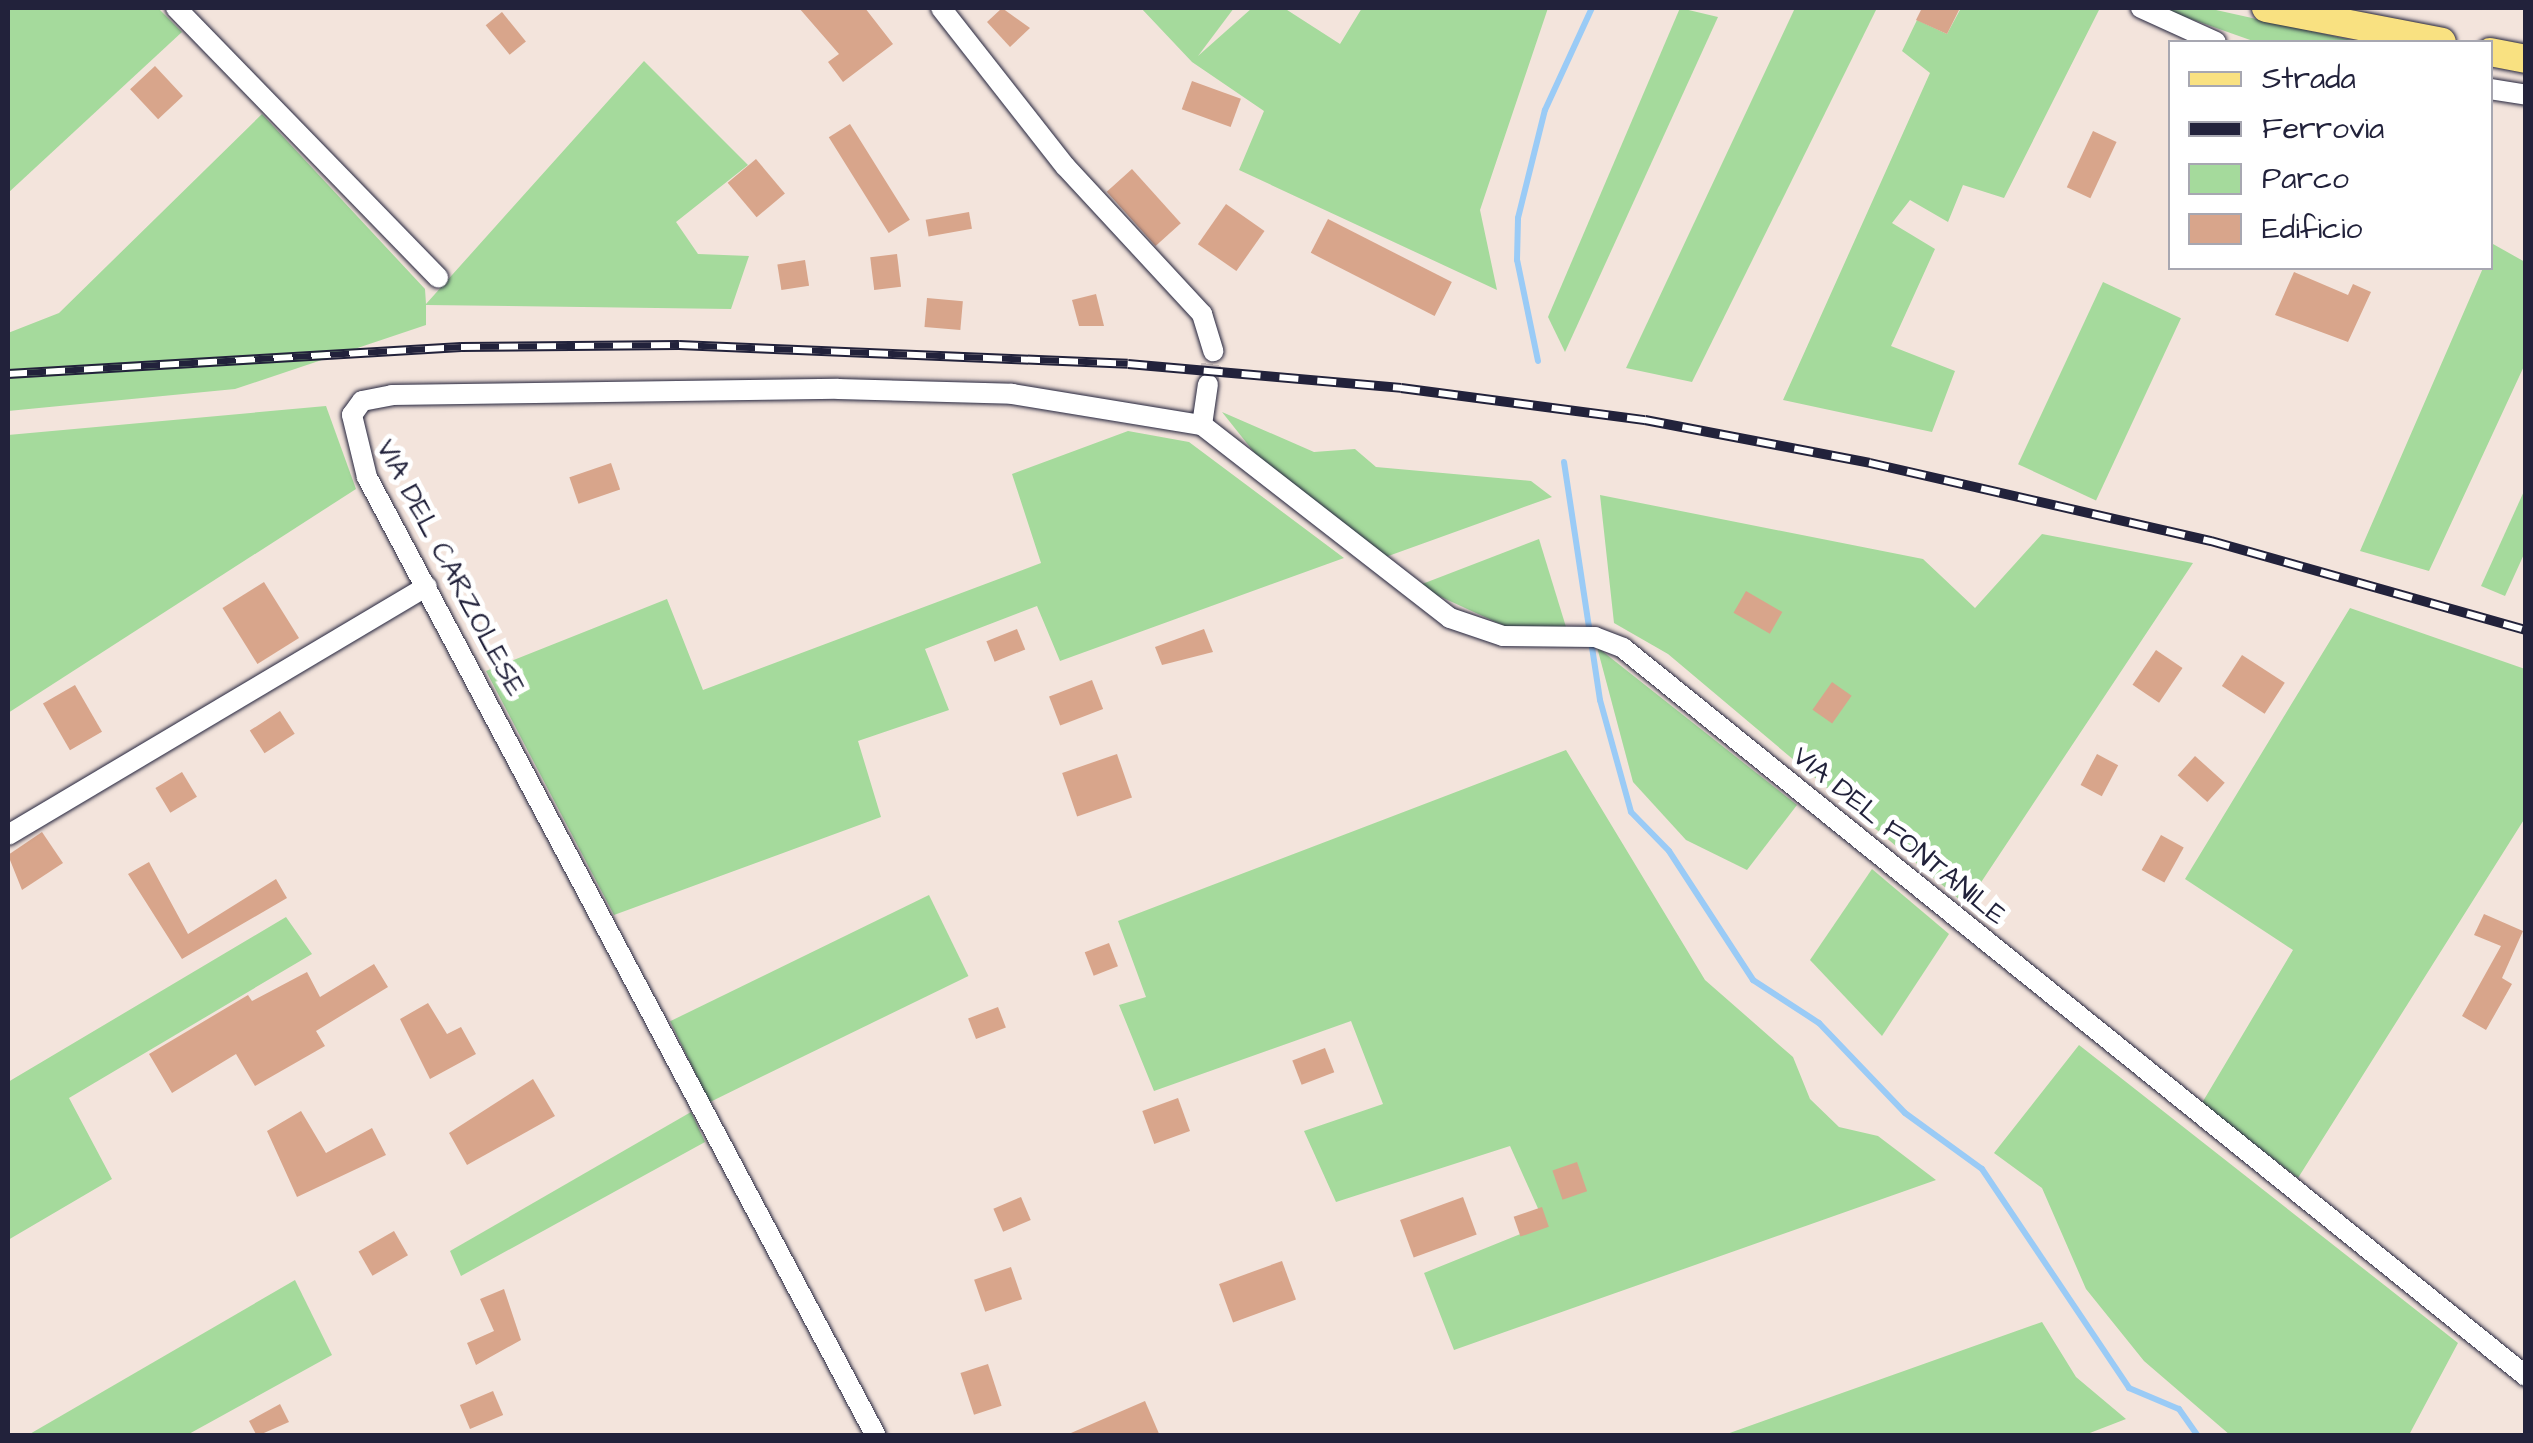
<!DOCTYPE html>
<style>
body{margin:0}
#map{position:relative;width:2533px;height:1443px;overflow:hidden;background:#f3e4dc;font-family:"Architects Daughter",sans-serif}
div>[style]{position:absolute}
[style*='--x']{left:calc(var(--x)*1px);top:calc(var(--y)*1px);width:calc(var(--w)*1px);rotate:calc(var(--a)*1deg)}
.green>*{inset:0;background:#a5da9c;transform-origin:0 0}
.stream>*{height:6px;margin:-3px;padding:0 3px;transform-origin:3px;border-radius:3px;background:#9acbf6}
.building>*{inset:0;background:#d8a58b;transform-origin:0 0}
.minor-tunnel>*{height:20px;margin-top:-10px;transform-origin:0;background:repeating-linear-gradient(90deg,#c9bdbc 0 20px,transparent 0 30px)}
.roads{filter:drop-shadow(0 0 2px #22223b) drop-shadow(0 0 2px #22223b)}
.minor>*{height:20px;margin:-10px;padding:0 10px;transform-origin:10px;border-radius:10px;background:#fff}
.major>*{height:28px;margin:-14px;padding:0 14px;transform-origin:14px;border-radius:14px;background:#f9e181}
.rail>*{height:10px;margin-top:-5px;transform-origin:0;background:repeating-linear-gradient(90deg,#fff 0 19px,#22223b 0 38px);box-sizing:border-box;border-block:2px solid #22223b}
span{translate:-50% -50%;white-space:nowrap;text-align:center;line-height:1.15;-webkit-text-stroke:10px #fff;paint-order:stroke}
.street-label{font-size:28px;color:#22223b}
.frame{position:absolute;inset:0;border:10px solid #22223b;pointer-events:none}
.legend{position:absolute;left:2168px;top:40px;width:325px;height:230px;box-sizing:border-box;background:#fff;border:2px solid #a7a7b1;margin:0;padding:12px 18px;list-style:none;font-size:30px;color:#22223b}
.legend li{display:flex;align-items:center;gap:20px;height:50px}
.legend b{width:50px;border:2px solid #a7a7b1}
</style>
<div id="map">
<div class="green">
<div style="clip-path:polygon(8px 8px,158px 8px,182px 32px,8px 193px)"></div>
<div style="clip-path:polygon(1141px 8px,1234px 8px,1198px 56px,1252px 8px,1284px 8px,1340px 44px,1362px 8px,1548px 8px,1480px 210px,1497px 290px,1239px 170px,1264px 111px,1192px 62px)"></div>
<div style="clip-path:polygon(1680px 8px,1718px 17px,1565px 352px,1548px 317px)"></div>
<div style="clip-path:polygon(1795px 8px,1877px 8px,1692px 382px,1626px 368px)"></div>
<div style="clip-path:polygon(1961px 8px,2100px 8px,2004px 198px,1963px 185px,1948px 222px,1910px 200px,1892px 223px,1935px 249px,1891px 346px,1955px 371px,1932px 432px,1783px 400px,1930px 73px,1902px 51px,1917px 20px,1947px 34px)"></div>
<div style="clip-path:polygon(2160px 8px,2207px 8px,2360px 42px,2253px 41px)"></div>
<div style="clip-path:polygon(644px 61px,748px 165px,676px 222px,698px 254px,749px 256px,731px 309px,426px 305px,426px 325px,235px 389px,8px 411px,8px 333px,59px 313px,262px 114px,425px 289px,426px 304px)"></div>
<div style="clip-path:polygon(2493px 244px,2525px 262px,2525px 364px,2429px 571px,2360px 551px,2483px 268px,2490px 268px)"></div>
<div style="left:2103px;top:282px;width:86px;height:201px;rotate:25deg"></div>
<div style="clip-path:polygon(326px 406px,356px 489px,8px 713px,8px 435px)"></div>
<div style="clip-path:polygon(1222px 412px,1314px 452px,1355px 449px,1376px 467px,1531px 481px,1552px 497px,1380px 559px,1261px 461px)"></div>
<div style="clip-path:polygon(1128px 431px,1189px 442px,1344px 558px,1060px 661px,1037px 606px,925px 649px,949px 710px,858px 741px,881px 817px,614px 915px,486px 671px,667px 599px,703px 690px,1041px 563px,1012px 474px)"></div>
<div style="clip-path:polygon(2525px 489px,2525px 552px,2505px 596px,2481px 586px)"></div>
<div style="clip-path:polygon(1600px 495px,1923px 559px,1975px 608px,2042px 534px,2193px 563px,1966px 905px,1668px 654px,1614px 623px)"></div>
<div style="clip-path:polygon(1539px 539px,1566px 627px,1511px 629px,1417px 586px)"></div>
<div style="clip-path:polygon(2350px 608px,2525px 669px,2525px 818px,2298px 1178px,2202px 1103px,2293px 950px,2185px 879px)"></div>
<div style="clip-path:polygon(1597px 647px,1797px 805px,1747px 870px,1686px 840px,1633px 782px)"></div>
<div style="clip-path:polygon(1566px 750px,1705px 980px,1793px 1057px,1810px 1099px,1839px 1127px,1878px 1136px,1936px 1180px,1454px 1350px,1424px 1273px,1545px 1224px,1510px 1146px,1336px 1202px,1304px 1131px,1383px 1104px,1351px 1021px,1154px 1091px,1119px 1005px,1146px 997px,1118px 921px)"></div>
<div style="clip-path:polygon(1872px 869px,1949px 934px,1882px 1036px,1810px 960px)"></div>
<div style="left:929px;top:895px;width:90px;height:288px;rotate:64deg"></div>
<div style="clip-path:polygon(286px 917px,312px 954px,69px 1098px,112px 1179px,8px 1240px,8px 1082px)"></div>
<div style="clip-path:polygon(2079px 1045px,2458px 1343px,2409px 1435px,2230px 1435px,2144px 1361px,2086px 1289px,2042px 1188px,1994px 1153px)"></div>
<div style="clip-path:polygon(691px 1112px,705px 1142px,461px 1276px,450px 1251px)"></div>
<div style="clip-path:polygon(295px 1280px,332px 1355px,187px 1435px,28px 1435px)"></div>
<div style="clip-path:polygon(2042px 1322px,2076px 1377px,2126px 1419px,2082px 1436px,1724px 1435px)"></div>
</div>
<div class="stream">
<div style="--x:1538;--y:361;--w:103;--a:-101.7"></div>
<div style="--x:1517;--y:260;--w:42;--a:-88.6"></div>
<div style="--x:1518;--y:218;--w:111;--a:-76"></div>
<div style="--x:1545;--y:110;--w:112;--a:-65.3"></div>
<div style="--x:1564;--y:462;--w:241;--a:81.4"></div>
<div style="--x:1600;--y:700;--w:116;--a:74.5"></div>
<div style="--x:1631;--y:812;--w:54;--a:45.7"></div>
<div style="--x:1669;--y:851;--w:154;--a:56.9"></div>
<div style="--x:1753;--y:980;--w:79;--a:33.1"></div>
<div style="--x:1819;--y:1023;--w:124;--a:46.3"></div>
<div style="--x:1905;--y:1113;--w:95;--a:36"></div>
<div style="--x:1982;--y:1169;--w:264;--a:56.1"></div>
<div style="--x:2129;--y:1388;--w:54;--a:22.8"></div>
<div style="--x:2179;--y:1409;--w:33;--a:55"></div>
</div>
<div class="building">
<div style="clip-path:polygon(799px 8px,865px 8px,893px 44px,843px 82px,828px 62px,839px 54px)"></div>
<div style="clip-path:polygon(1002px 8px,1030px 28px,1010px 47px,987px 22px)"></div>
<div style="clip-path:polygon(1922px 8px,1960px 8px,1947px 34px,1916px 20px)"></div>
<div style="left:502px;top:12px;width:38px;height:21px;rotate:51deg"></div>
<div style="left:155px;top:66px;width:41px;height:34px;rotate:47deg"></div>
<div style="left:1192px;top:81px;width:52px;height:30px;rotate:20deg"></div>
<div style="left:850px;top:124px;width:113px;height:25px;rotate:58deg"></div>
<div style="left:2093px;top:131px;width:26px;height:62px;rotate:25deg"></div>
<div style="left:756px;top:159px;width:45px;height:37px;rotate:50deg"></div>
<div style="left:1132px;top:169px;width:73px;height:34px;rotate:48deg"></div>
<div style="left:1226px;top:204px;width:47px;height:49px;rotate:35deg"></div>
<div style="left:969px;top:212px;width:17px;height:44px;rotate:80deg"></div>
<div style="left:1328px;top:219px;width:139px;height:38px;rotate:27deg"></div>
<div style="left:897px;top:254px;width:33px;height:27px;rotate:83deg"></div>
<div style="left:805px;top:260px;width:26px;height:28px;rotate:81deg"></div>
<div style="clip-path:polygon(2294px 272px,2348px 295px,2353px 284px,2371px 292px,2348px 342px,2275px 315px)"></div>
<div style="clip-path:polygon(1096px 294px,1104px 326px,1079px 326px,1072px 300px)"></div>
<div style="left:927px;top:298px;width:36px;height:29px;rotate:5deg"></div>
<div style="left:611px;top:463px;width:28px;height:44px;rotate:71deg"></div>
<div style="left:264px;top:582px;width:66px;height:49px;rotate:58deg"></div>
<div style="left:1746px;top:591px;width:42px;height:25px;rotate:30deg"></div>
<div style="left:1017px;top:629px;width:22px;height:33px;rotate:68deg"></div>
<div style="clip-path:polygon(1204px 629px,1213px 652px,1162px 665px,1155px 647px)"></div>
<div style="left:2156px;top:650px;width:32px;height:42px;rotate:34deg"></div>
<div style="left:2242px;top:655px;width:51px;height:37px;rotate:33deg"></div>
<div style="left:1092px;top:680px;width:31px;height:46px;rotate:69deg"></div>
<div style="left:1832px;top:682px;width:24px;height:34px;rotate:35deg"></div>
<div style="left:75px;top:685px;width:54px;height:37px;rotate:60deg"></div>
<div style="left:280px;top:711px;width:27px;height:36px;rotate:57deg"></div>
<div style="left:1117px;top:754px;width:46px;height:58px;rotate:71deg"></div>
<div style="left:2097px;top:754px;width:24px;height:35px;rotate:28deg"></div>
<div style="left:2195px;top:756px;width:40px;height:26px;rotate:42deg"></div>
<div style="left:182px;top:772px;width:29px;height:31px;rotate:59deg"></div>
<div style="clip-path:polygon(42px 832px,63px 863px,22px 890px,8px 855px)"></div>
<div style="left:2161px;top:835px;width:26px;height:40px;rotate:29deg"></div>
<div style="clip-path:polygon(149px 862px,188px 934px,276px 879px,287px 898px,182px 959px,128px 874px)"></div>
<div style="clip-path:polygon(2484px 914px,2523px 931px,2502px 978px,2512px 984px,2486px 1030px,2462px 1016px,2501px 946px,2474px 935px)"></div>
<div style="left:1109px;top:943px;width:25px;height:26px;rotate:69deg"></div>
<div style="clip-path:polygon(374px 964px,388px 987px,316px 1031px,325px 1046px,255px 1086px,236px 1054px,172px 1093px,149px 1054px,248px 995px,252px 1001px,307px 972px,320px 997px)"></div>
<div style="clip-path:polygon(428px 1003px,447px 1034px,461px 1027px,476px 1054px,430px 1079px,400px 1019px)"></div>
<div style="left:998px;top:1007px;width:22px;height:32px;rotate:69deg"></div>
<div style="left:1325px;top:1048px;width:26px;height:35px;rotate:69deg"></div>
<div style="clip-path:polygon(533px 1079px,555px 1116px,467px 1165px,449px 1133px)"></div>
<div style="left:1178px;top:1098px;width:35px;height:38px;rotate:70deg"></div>
<div style="clip-path:polygon(301px 1111px,326px 1153px,372px 1128px,386px 1155px,297px 1197px,267px 1131px)"></div>
<div style="left:1577px;top:1162px;width:31px;height:26px;rotate:71deg"></div>
<div style="left:1021px;top:1197px;width:25px;height:30px;rotate:67deg"></div>
<div style="left:1463px;top:1197px;width:40px;height:67px;rotate:70deg"></div>
<div style="left:1542px;top:1207px;width:21px;height:30px;rotate:71deg"></div>
<div style="left:394px;top:1231px;width:28px;height:41px;rotate:60deg"></div>
<div style="left:1282px;top:1261px;width:41px;height:67px;rotate:70deg"></div>
<div style="left:1011px;top:1267px;width:34px;height:39px;rotate:71deg"></div>
<div style="clip-path:polygon(504px 1289px,521px 1340px,476px 1365px,467px 1343px,494px 1331px,480px 1299px)"></div>
<div style="left:988px;top:1364px;width:44px;height:29px;rotate:72deg"></div>
<div style="left:493px;top:1391px;width:26px;height:36px;rotate:67deg"></div>
<div style="clip-path:polygon(1145px 1401px,1160px 1436px,1064px 1436px)"></div>
<div style="clip-path:polygon(280px 1404px,289px 1422px,257px 1436px,249px 1421px)"></div>
</div>
<div class="minor-tunnel">
<div style="--x:1208;--y:384;--w:33;--a:-81"></div>
</div>
<div class="roads">
<div class="minor">
<div style="--x:176;--y:8;--w:376;--a:45.8"></div>
<div style="--x:941;--y:8;--w:201;--a:51.9"></div>
<div style="--x:1065;--y:166;--w:202;--a:47.2"></div>
<div style="--x:1202;--y:314;--w:39;--a:73"></div>
<div style="--x:2141;--y:8;--w:82;--a:24.4"></div>
<div style="--x:2490;--y:89;--w:36;--a:9"></div>
<div style="--x:1202;--y:425;--w:314;--a:37.9"></div>
<div style="--x:1450;--y:618;--w:56;--a:18.8"></div>
<div style="--x:1503;--y:636;--w:92;--a:0.6"></div>
<div style="--x:1595;--y:637;--w:30;--a:21"></div>
<div style="--x:1623;--y:648;--w:1160;--a:38.88"></div>
<div style="--x:1202;--y:425;--w:41;--a:-81.7"></div>
<div style="--x:8;--y:835;--w:487;--a:-30.7"></div>
<div style="--x:876;--y:1436;--w:1086;--a:-117.96"></div>
<div style="--x:367;--y:477;--w:64;--a:-103.6"></div>
<div style="--x:352;--y:415;--w:17;--a:-54"></div>
<div style="--x:362;--y:401;--w:31;--a:-11"></div>
<div style="--x:392;--y:395;--w:446;--a:-0.8"></div>
<div style="--x:838;--y:389;--w:174;--a:1.6"></div>
<div style="--x:1012;--y:394;--w:193;--a:9.3"></div>
</div>
<div class="major">
<div style="--x:2266;--y:8;--w:179;--a:10.9"></div>
<div style="--x:2490;--y:52;--w:37;--a:11"></div>
</div>
</div>
<div class="rail">
<div style="--x:8;--y:374;--w:454;--a:-3.4"></div>
<div style="--x:461;--y:347;--w:218;--a:-0.5"></div>
<div style="--x:679;--y:345;--w:449;--a:2.4"></div>
<div style="--x:1128;--y:364;--w:274;--a:5"></div>
<div style="--x:1401;--y:388;--w:246;--a:7.5"></div>
<div style="--x:1645;--y:420;--w:229;--a:10.8"></div>
<div style="--x:1870;--y:463;--w:350;--a:12.9"></div>
<div style="--x:2211;--y:541;--w:327;--a:15.8"></div>
</div>
<div class="street-label">
<span style="left:450px;top:568px;rotate:62deg">VIA DEL CARZOLESE</span>
<span style="left:1899px;top:836px;rotate:39deg">VIA DEL FONTANILE</span>
</div>
<div class="frame"></div>
<ul class="legend">
<li><b style="height:12px;background:#f9e181"></b>Strada</li>
<li><b style="height:12px;background:#22223b"></b>Ferrovia</li>
<li><b style="height:28px;background:#a5da9c"></b>Parco</li>
<li><b style="height:28px;background:#d8a58b"></b>Edificio</li>
</ul>
</div>
